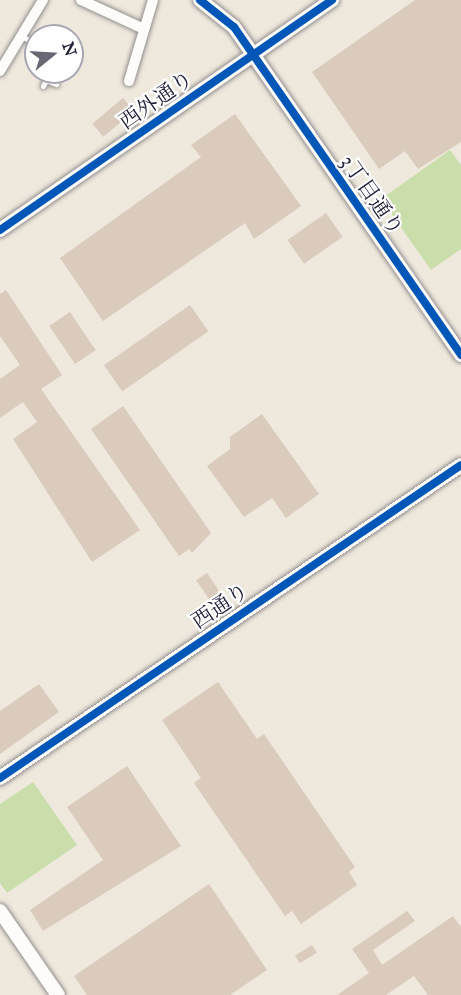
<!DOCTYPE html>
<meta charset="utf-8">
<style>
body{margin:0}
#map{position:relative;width:461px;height:995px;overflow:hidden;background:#efe8dd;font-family:"IM FELL Great Primer","Noto Serif JP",serif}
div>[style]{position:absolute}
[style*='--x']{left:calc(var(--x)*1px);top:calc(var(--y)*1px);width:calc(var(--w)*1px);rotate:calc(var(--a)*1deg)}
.green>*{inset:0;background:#cadeac}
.building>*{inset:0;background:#dbcbbd;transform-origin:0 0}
.roads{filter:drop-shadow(0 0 2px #938f8d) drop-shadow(0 0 2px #938f8d)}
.service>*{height:5px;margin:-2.5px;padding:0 2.5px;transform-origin:2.5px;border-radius:2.5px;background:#fdfcfa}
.minor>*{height:10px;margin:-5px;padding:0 5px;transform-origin:5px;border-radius:5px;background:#fdfcfa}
.tertiary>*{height:14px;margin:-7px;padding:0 7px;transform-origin:7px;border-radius:7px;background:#fdfcfa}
.cycleway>*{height:8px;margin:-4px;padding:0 4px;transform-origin:4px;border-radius:4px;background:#0057b8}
span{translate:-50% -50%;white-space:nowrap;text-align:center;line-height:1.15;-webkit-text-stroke:4.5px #fff;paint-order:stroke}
.street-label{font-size:21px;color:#22223b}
.north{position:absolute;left:24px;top:24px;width:60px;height:60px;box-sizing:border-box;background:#fff;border:2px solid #a7a7b1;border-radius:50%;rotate:72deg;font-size:16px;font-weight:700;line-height:24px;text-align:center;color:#22223b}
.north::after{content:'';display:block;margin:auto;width:21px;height:27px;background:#6a6774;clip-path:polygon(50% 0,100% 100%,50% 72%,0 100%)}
</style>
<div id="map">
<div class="green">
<div style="clip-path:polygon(450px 150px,461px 165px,461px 249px,431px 270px,381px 199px)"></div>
<div style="clip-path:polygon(33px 782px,77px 845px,7px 893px,0 883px,0 804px)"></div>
</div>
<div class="building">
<div style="clip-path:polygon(415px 0,461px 0,461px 142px,418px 169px,405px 151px,379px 169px,312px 72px)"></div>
<div style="left:123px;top:98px;width:17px;height:40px;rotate:50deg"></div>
<div style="clip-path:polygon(235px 114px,301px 206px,254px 239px,245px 223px,103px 321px,60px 258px,201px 157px,191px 145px)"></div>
<div style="left:326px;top:213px;width:29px;height:47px;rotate:55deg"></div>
<div style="clip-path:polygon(6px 290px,62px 375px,41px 389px,140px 530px,92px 562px,13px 439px,37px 422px,23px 402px,0 418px,0 379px,20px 365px,0 336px,0 294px)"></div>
<div style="left:190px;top:305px;width:32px;height:105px;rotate:55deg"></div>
<div style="left:70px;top:312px;width:46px;height:25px;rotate:56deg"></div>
<div style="clip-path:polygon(123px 406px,211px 533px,192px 553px,189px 549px,179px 556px,91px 429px)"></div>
<div style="clip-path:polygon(262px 414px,319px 494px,286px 518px,272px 498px,244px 517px,207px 466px,230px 449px,230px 437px)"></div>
<div style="left:207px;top:573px;width:23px;height:13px;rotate:56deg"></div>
<div style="clip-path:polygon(218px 682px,257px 739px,264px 734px,355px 867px,349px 872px,357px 885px,301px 924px,292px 911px,285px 916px,194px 783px,201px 778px,162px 720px)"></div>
<div style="clip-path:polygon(39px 684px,59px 712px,0 754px,0 711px)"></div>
<div style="clip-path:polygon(127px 766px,181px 846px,43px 931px,30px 910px,103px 860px,67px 807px)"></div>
<div style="clip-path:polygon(209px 884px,267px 970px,230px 995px,87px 995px,74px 976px)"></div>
<div style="clip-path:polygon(407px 911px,415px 921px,373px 950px,382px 965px,453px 916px,461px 927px,461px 995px,428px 995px,414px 976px,386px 995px,337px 995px,369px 973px,352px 949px)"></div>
<div style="left:312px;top:945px;width:9px;height:20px;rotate:58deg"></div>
</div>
<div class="roads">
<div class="service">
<div style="--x:23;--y:37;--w:15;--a:28"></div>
<div style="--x:46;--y:80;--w:11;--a:22"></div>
<div style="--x:43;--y:86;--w:16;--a:-63"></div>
</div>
<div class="minor">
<div style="--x:81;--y:0;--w:69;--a:24.7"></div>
<div style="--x:0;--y:71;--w:83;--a:-58.8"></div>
<div style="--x:129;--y:81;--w:84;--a:-73.5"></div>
</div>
<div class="tertiary">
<div style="--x:200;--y:0;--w:43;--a:38.5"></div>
<div style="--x:234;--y:27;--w:399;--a:55.3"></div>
<div style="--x:0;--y:230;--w:404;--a:-34.7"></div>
<div style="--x:0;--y:778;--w:557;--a:-34.17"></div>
<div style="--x:0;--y:911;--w:102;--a:55.4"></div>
</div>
</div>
<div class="cycleway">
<div style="--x:200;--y:0;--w:43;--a:38.5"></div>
<div style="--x:234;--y:27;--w:399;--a:55.3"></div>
<div style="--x:0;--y:230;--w:404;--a:-34.7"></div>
<div style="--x:0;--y:778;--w:557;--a:-34.17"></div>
</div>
<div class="street-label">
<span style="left:156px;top:100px;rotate:-35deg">西外通り</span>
<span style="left:372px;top:195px;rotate:55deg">3丁目通り</span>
<span style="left:220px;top:606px;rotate:-34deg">西通り</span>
</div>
<div class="north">N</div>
</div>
